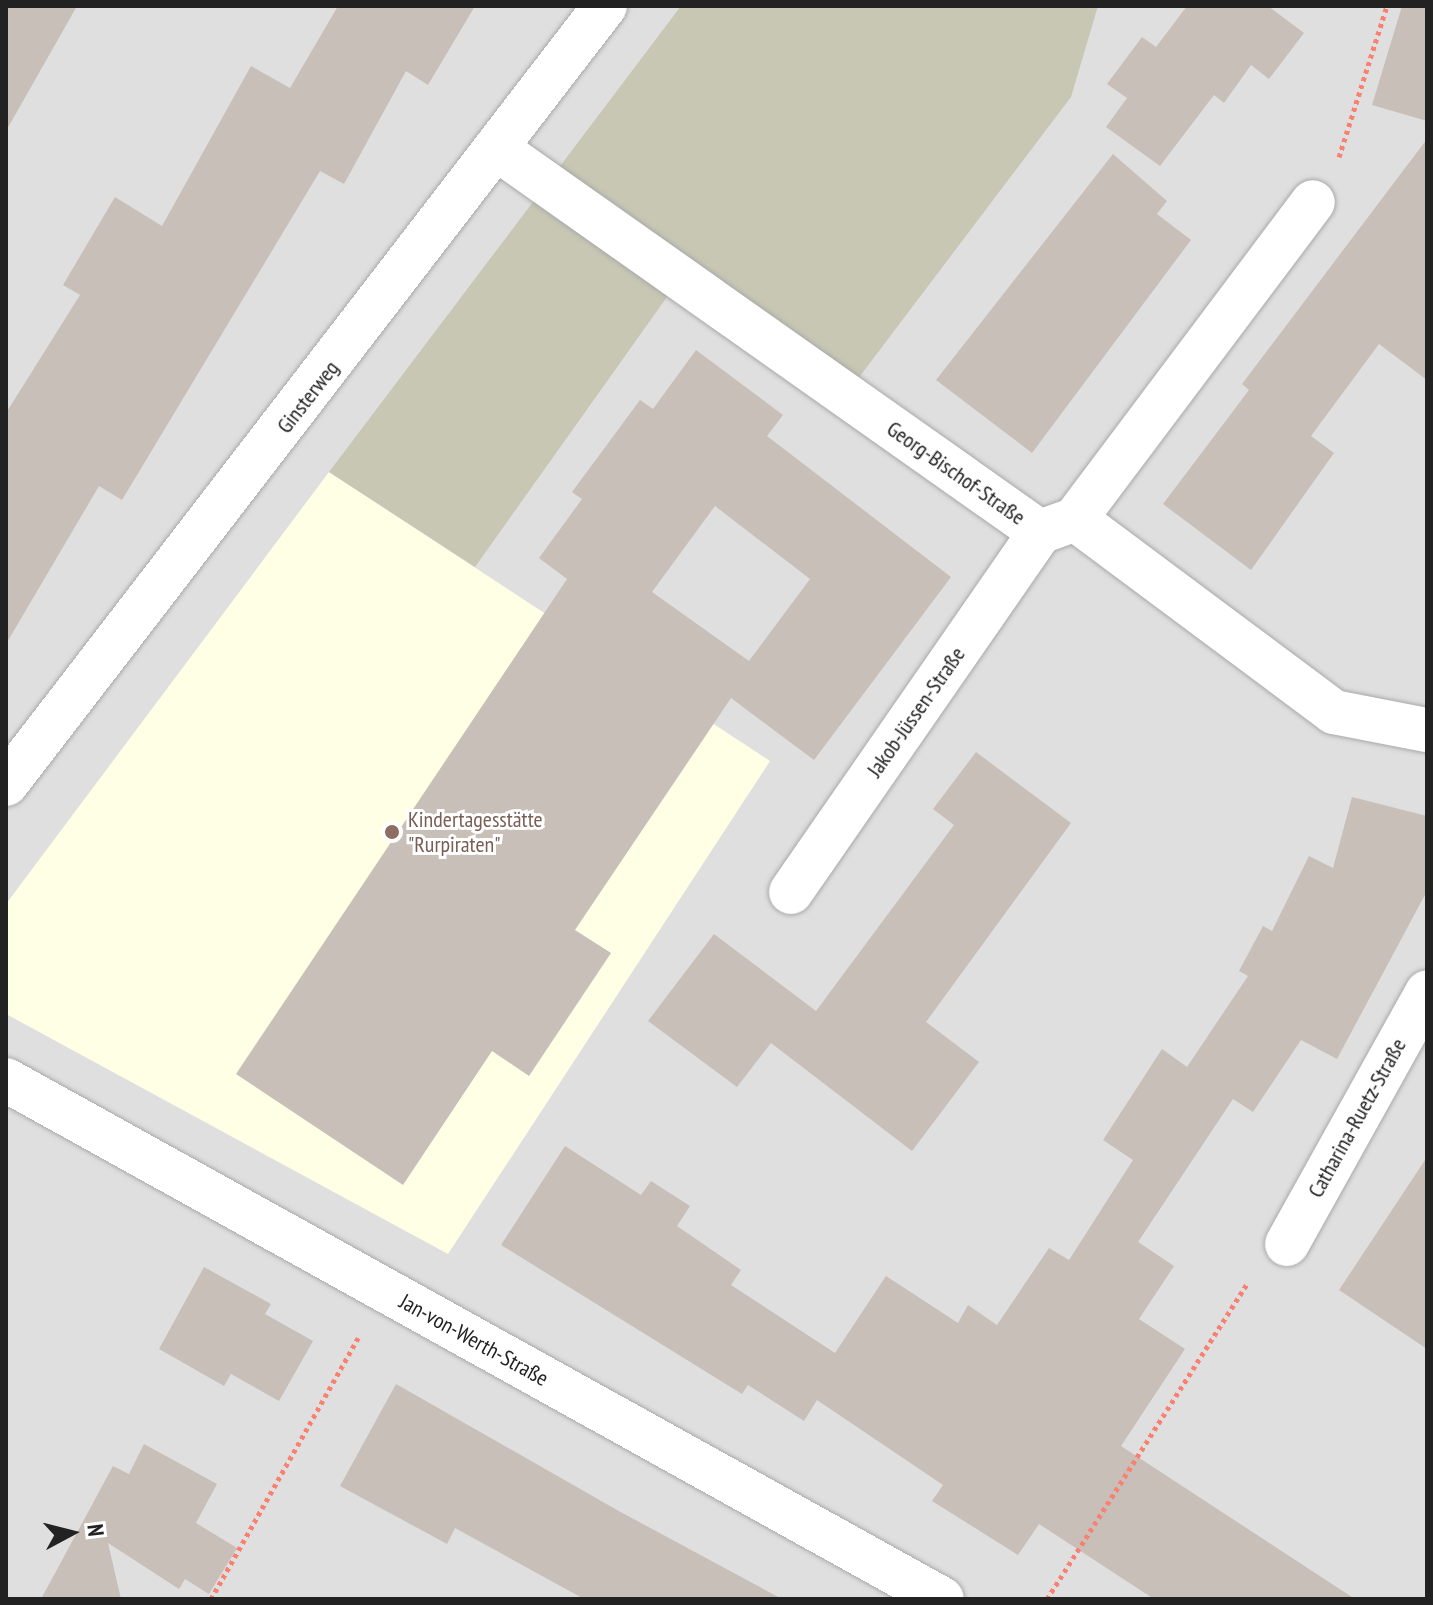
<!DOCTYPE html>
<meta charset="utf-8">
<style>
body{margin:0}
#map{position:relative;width:1433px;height:1605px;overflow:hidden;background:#f2efe9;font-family:"PT Sans Narrow",sans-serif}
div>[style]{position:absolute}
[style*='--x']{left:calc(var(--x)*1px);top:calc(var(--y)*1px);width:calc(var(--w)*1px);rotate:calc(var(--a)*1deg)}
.residential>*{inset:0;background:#e0dfdf;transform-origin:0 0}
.education>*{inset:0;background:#ffffe5}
.construction>*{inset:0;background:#c7c7b4}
.building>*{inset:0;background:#c7bfb8}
.path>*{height:5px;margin-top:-2.5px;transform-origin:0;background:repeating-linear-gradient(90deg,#fa8072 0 4px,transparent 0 8px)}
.roads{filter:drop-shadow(0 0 2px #a9a9a9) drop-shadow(0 0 2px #a9a9a9)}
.street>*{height:44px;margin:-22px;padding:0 22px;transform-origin:22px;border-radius:22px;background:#fff}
.dots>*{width:22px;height:22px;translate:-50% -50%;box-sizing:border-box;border:4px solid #fff;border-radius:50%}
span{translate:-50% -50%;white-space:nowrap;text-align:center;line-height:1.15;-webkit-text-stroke:6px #fff;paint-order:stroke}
.street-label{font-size:22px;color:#222}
.education-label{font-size:22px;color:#785e54}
.left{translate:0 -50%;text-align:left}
.frame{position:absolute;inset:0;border:8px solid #222;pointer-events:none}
.north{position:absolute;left:32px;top:1493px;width:80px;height:80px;-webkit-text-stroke:6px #fff;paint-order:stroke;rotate:83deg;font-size:22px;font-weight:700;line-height:32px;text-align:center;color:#222}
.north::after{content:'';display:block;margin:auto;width:28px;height:36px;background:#222;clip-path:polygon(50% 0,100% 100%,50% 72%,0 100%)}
</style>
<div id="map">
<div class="residential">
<div style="left:6px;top:6px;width:1421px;height:1593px"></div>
</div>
<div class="education">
<div style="clip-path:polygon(329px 472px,770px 761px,448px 1254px,6px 1014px,6px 904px)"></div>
</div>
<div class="construction">
<div style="clip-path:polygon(681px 6px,1098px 6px,1071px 97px,854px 384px,689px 266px,475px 567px,329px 472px)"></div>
</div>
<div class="building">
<div style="clip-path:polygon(6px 6px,77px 6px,6px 131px)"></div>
<div style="clip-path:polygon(338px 6px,475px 6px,428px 85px,406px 71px,344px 184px,320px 171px,122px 500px,99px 486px,6px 644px,6px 413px,80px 295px,63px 285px,115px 197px,162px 226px,251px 66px,290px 88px)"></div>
<div style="clip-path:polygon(1187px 6px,1268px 6px,1304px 33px,1269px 79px,1251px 65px,1224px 103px,1214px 95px,1160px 166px,1106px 127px,1127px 98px,1107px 84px,1142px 37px,1156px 47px)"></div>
<div style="clip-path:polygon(1402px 6px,1427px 6px,1427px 121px,1372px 105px)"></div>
<div style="clip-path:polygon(1427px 139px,1427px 380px,1379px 344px,1311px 436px,1334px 453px,1251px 570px,1163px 504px,1249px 390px,1242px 384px)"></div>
<div style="clip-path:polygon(1113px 154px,1167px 201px,1157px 214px,1191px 240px,1032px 453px,936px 380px)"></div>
<div style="clip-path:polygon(evenodd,696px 350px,783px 415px,767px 436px,951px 577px,814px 760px,731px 698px,575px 930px,611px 953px,529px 1076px,492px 1051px,403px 1185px,236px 1074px,567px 579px,539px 558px,582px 499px,572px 492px,640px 400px,653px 409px,696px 350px,715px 506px,810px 579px,749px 661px,652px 592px,715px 506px)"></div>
<div style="clip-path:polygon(976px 752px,1071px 823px,926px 1022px,979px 1062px,912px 1151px,771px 1043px,737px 1087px,648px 1021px,714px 934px,816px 1011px,954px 825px,933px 809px)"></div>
<div style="clip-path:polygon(1352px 797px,1427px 816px,1427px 891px,1337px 1059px,1301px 1040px,1253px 1112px,1233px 1099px,1138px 1242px,1174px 1266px,1139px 1319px,1185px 1349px,1121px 1446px,1355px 1599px,1154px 1599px,1039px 1524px,1018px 1555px,932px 1501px,943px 1485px,817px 1400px,804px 1421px,748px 1385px,742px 1394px,501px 1245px,565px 1146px,641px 1195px,651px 1181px,690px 1206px,677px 1226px,741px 1270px,731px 1285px,835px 1353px,886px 1276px,958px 1323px,968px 1305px,997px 1325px,1049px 1248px,1069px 1260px,1133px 1160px,1103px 1140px,1162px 1049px,1187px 1067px,1248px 976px,1239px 971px,1263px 926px,1272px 931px,1309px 856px,1333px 868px)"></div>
<div style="clip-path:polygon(1427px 1157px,1427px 1349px,1339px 1290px)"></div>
<div style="clip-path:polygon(204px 1267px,271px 1304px,265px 1314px,313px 1341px,279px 1401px,231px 1374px,224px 1386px,159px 1349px)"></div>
<div style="clip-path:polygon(396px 1384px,617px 1510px,782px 1599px,584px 1599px,455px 1528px,447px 1544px,340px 1486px)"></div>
<div style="clip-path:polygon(144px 1444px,217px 1484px,196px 1523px,237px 1548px,209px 1594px,185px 1579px,179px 1589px,108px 1543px,121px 1599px,41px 1599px,113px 1466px,129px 1474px)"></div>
</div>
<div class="path">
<div style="--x:1339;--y:157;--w:158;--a:-72.4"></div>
<div style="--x:211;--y:1599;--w:300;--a:-60.6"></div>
<div style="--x:1047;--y:1599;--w:375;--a:-57.6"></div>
</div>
<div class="roads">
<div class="street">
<div style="--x:500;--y:151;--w:661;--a:35.21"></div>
<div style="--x:1040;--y:532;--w:37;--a:-20"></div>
<div style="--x:1075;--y:519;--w:323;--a:36.7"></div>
<div style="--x:1334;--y:712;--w:95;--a:11"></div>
<div style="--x:1075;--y:519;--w:396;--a:-53.1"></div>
<div style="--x:6;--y:784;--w:982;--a:-52.41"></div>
<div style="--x:791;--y:892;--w:438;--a:-55.3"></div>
<div style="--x:6;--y:1080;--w:1070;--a:29.01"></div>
<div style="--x:1287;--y:1244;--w:288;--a:-60.9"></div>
</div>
</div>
<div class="dots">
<div style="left:392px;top:832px;background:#8d6e63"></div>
</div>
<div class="street-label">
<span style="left:308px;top:397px;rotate:-52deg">Ginsterweg</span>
<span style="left:956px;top:473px;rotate:35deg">Georg-Bischof-Straße</span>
<span style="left:916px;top:712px;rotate:-55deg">Jakob-Jüssen-Straße</span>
<span style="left:1357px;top:1118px;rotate:-61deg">Catharina-Ruetz-Straße</span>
<span style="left:474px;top:1340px;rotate:29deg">Jan-von-Werth-Straße</span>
</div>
<div class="education-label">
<span class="left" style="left:408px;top:832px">Kindertagesstätte<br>"Rurpiraten"</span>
</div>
<div class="frame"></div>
<div class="north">N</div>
</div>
